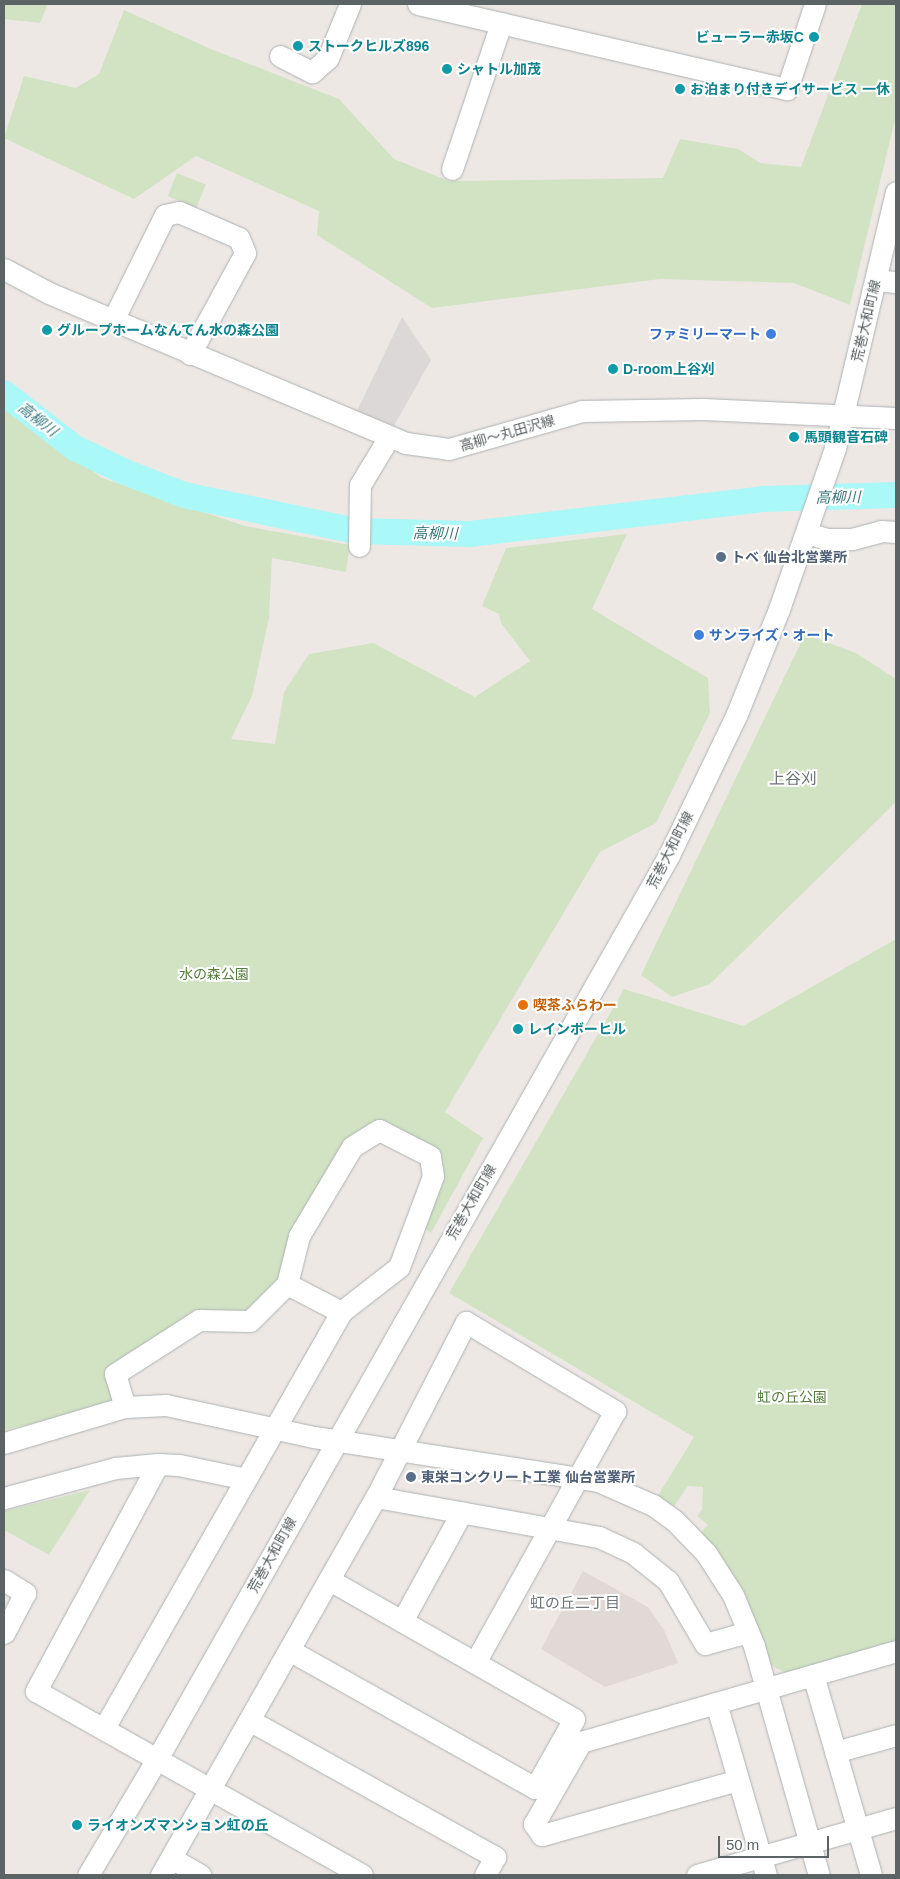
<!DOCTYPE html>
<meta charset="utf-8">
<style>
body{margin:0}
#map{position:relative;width:900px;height:1879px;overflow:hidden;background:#eee8e5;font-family:Helvetica,"Noto Sans JP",sans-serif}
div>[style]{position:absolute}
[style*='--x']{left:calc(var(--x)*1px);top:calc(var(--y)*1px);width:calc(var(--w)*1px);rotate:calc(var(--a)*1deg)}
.industrial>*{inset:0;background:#dcd8d7}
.education>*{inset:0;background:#e0d9d6}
.green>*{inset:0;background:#d1e3c3;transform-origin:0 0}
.river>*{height:26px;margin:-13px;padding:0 13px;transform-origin:13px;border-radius:13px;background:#abf8f8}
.roads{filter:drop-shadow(0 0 1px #adb2b3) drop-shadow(0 0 1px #adb2b3)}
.minor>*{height:21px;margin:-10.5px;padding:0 10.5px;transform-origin:10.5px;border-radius:10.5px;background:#fff}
.dots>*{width:14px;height:14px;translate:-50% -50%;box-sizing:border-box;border:2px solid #fff;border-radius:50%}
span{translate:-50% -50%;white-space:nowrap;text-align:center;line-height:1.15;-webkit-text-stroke:4px #fff;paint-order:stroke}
.culture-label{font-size:14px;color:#0d838f;font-weight:700}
.right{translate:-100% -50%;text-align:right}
.left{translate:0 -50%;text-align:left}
.street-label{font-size:14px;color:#5c6364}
.shop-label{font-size:14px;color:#366cbe;font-weight:700}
.service-label{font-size:14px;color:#4e5e75;font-weight:700}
.park-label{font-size:14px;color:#547d3b}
.food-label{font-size:14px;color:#c56008;font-weight:700}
.water-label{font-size:15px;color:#39797e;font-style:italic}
.neighbourhood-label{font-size:15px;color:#6e7576}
.quarter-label{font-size:16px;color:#6e7576}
.frame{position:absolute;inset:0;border:5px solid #5c6364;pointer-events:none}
.scale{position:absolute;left:718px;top:1836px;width:111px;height:22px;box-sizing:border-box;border:2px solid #5c6364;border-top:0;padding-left:6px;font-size:15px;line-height:18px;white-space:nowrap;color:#5c6364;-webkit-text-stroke:4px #fff;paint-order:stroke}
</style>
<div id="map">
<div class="industrial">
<div style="clip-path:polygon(402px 317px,431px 360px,394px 426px,357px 411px)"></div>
</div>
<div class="education">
<div style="clip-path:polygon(583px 1571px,648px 1607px,664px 1630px,678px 1663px,605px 1687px,541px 1649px)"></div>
</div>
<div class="green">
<div style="clip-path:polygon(4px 4px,48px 4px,40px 23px,4px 19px)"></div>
<div style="clip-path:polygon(862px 4px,896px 4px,896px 116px,850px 305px,794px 283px,660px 279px,432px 308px,317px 235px,319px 211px,196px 156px,134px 199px,4px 138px,24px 76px,76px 88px,99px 74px,124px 10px,211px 49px,339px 99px,394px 159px,449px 181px,663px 178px,680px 139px,738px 149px,760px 163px,801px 167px)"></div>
<div style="left:177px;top:173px;width:31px;height:25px;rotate:22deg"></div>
<div style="clip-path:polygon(4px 404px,102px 478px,245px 526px,350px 545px,346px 572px,272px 558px,269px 618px,252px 696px,231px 739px,275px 744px,284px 692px,309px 654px,373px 643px,475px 697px,530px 661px,501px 623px,499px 614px,482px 606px,506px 548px,627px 534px,592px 609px,708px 678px,710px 713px,656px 823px,600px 852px,445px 1112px,483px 1138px,431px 1233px,424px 1228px,444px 1170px,441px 1155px,382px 1120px,347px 1143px,281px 1277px,248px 1314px,194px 1310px,109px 1372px,116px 1397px,111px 1405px,4px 1430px)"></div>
<div style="clip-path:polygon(805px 634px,856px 653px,896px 679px,896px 802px,710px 984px,672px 997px,641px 975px)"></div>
<div style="clip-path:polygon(896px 939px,896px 1644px,788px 1674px,769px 1664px,744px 1592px,720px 1554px,701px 1532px,708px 1525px,697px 1516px,702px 1510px,703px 1487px,688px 1486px,674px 1506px,657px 1497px,694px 1437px,449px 1293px,624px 989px,743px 1026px)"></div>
<div style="clip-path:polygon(90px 1490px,49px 1555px,4px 1530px,4px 1511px)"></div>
</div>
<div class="river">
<div style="--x:4;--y:393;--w:90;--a:37.8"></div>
<div style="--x:75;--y:448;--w:55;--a:25.6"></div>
<div style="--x:125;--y:472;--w:63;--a:21.3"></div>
<div style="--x:184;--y:495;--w:177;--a:11.8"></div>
<div style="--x:357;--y:531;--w:113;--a:1.5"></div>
<div style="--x:470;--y:534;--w:295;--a:-6.8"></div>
<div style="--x:763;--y:499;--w:133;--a:-1.7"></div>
</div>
<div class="roads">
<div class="minor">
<div style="--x:418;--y:4;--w:379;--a:13"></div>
<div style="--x:787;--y:89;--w:89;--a:-71.8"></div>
<div style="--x:280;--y:56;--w:36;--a:27"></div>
<div style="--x:312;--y:72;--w:21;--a:-41"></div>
<div style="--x:328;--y:58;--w:58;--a:-67.8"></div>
<div style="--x:452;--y:169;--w:154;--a:-71.4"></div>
<div style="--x:4;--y:269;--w:51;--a:28.1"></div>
<div style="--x:49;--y:293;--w:387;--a:22.8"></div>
<div style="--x:406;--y:443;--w:43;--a:7.9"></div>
<div style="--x:449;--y:449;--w:138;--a:-15.9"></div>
<div style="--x:582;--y:411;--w:121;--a:-0.9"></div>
<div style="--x:703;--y:409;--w:193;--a:2.7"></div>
<div style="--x:876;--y:280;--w:20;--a:6"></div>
<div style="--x:113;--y:320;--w:117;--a:-63.7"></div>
<div style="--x:165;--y:215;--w:14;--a:-12"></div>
<div style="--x:179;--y:212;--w:65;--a:23.4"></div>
<div style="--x:239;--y:238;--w:16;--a:68"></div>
<div style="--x:245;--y:253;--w:115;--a:118.6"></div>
<div style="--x:807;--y:533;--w:21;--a:17"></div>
<div style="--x:827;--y:539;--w:25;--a:0"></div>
<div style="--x:852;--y:539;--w:30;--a:-15"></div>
<div style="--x:881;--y:531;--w:15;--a:4"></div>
<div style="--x:359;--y:546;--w:61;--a:-89.1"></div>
<div style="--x:360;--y:485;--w:56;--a:-58.9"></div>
<div style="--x:287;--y:1284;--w:61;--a:27.4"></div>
<div style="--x:4;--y:1443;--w:126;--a:-16.6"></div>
<div style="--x:125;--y:1407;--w:41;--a:-2.8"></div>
<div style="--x:166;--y:1405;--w:151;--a:12.2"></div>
<div style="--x:314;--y:1437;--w:287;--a:8.8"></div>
<div style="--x:598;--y:1481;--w:60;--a:23.6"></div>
<div style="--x:653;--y:1505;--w:26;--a:36"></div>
<div style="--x:674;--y:1520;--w:46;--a:45.9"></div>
<div style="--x:706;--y:1553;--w:50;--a:57.3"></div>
<div style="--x:733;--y:1595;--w:55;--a:67.6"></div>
<div style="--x:754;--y:1646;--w:238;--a:74.2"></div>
<div style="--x:158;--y:1464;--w:258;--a:118.3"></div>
<div style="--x:36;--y:1691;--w:374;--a:29.4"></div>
<div style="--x:376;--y:1497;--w:227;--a:10.2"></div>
<div style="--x:599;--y:1537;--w:38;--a:25"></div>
<div style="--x:633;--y:1553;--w:45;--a:38.7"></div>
<div style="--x:668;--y:1581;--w:73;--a:59.6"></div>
<div style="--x:705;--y:1644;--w:45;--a:-15.6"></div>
<div style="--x:4;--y:1498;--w:115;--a:-15.1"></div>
<div style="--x:115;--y:1468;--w:43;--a:-5.3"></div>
<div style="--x:158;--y:1464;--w:21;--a:3"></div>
<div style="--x:179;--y:1465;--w:68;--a:11.8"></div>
<div style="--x:4;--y:1580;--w:25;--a:32"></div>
<div style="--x:25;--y:1593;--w:45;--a:117.7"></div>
<div style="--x:402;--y:1621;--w:124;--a:-61.2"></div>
<div style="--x:289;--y:1650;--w:282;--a:29.3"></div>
<div style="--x:535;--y:1788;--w:79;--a:-60.5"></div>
<div style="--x:574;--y:1719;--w:282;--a:-150.4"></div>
<div style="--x:813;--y:1675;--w:208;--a:73.8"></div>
<div style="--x:716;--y:1703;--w:179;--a:73.8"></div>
<div style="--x:249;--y:1720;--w:282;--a:29.1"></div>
<div style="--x:495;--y:1857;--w:21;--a:119"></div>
<div style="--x:104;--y:1728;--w:479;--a:-60.3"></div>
<div style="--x:341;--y:1312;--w:73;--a:-37.8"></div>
<div style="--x:399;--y:1267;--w:97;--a:-69.5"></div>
<div style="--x:433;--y:1176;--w:20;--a:-99"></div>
<div style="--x:430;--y:1156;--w:57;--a:-153"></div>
<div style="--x:379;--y:1130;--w:32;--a:148"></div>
<div style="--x:352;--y:1147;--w:104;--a:120.8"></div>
<div style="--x:299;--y:1236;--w:49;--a:104"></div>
<div style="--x:287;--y:1284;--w:52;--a:135"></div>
<div style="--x:250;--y:1321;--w:51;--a:-178.9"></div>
<div style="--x:199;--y:1320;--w:100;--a:147.3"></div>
<div style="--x:115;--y:1374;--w:34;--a:73"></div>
<div style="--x:835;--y:1752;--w:63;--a:-15.6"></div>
<div style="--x:738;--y:1780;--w:204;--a:164.3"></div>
<div style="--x:542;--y:1835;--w:14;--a:-126"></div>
<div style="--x:534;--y:1824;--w:95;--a:-60.2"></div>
<div style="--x:581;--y:1742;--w:328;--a:-16.1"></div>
<div style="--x:171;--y:1858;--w:34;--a:30"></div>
<div style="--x:88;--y:1875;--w:135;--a:-59.3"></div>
<div style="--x:157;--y:1759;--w:1039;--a:-60.47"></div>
<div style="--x:669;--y:855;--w:154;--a:-64.3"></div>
<div style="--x:736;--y:716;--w:115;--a:-68.1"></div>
<div style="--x:779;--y:609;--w:170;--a:-70.8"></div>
<div style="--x:835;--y:448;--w:263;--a:-76.6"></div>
<div style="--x:161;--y:1875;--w:435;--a:-60.4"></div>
<div style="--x:376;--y:1497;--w:197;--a:-62.8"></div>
<div style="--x:466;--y:1322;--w:174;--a:30.9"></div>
<div style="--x:615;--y:1411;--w:288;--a:119.1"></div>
<div style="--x:697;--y:1875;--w:207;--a:-16"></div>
</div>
</div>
<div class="dots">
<div style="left:814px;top:37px;background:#0f9aa8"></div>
<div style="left:298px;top:46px;background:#0f9aa8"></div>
<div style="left:447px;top:69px;background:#0f9aa8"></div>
<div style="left:680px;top:89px;background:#0f9aa8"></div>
<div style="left:47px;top:330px;background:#0f9aa8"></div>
<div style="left:771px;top:334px;background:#3f7fe0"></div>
<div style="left:613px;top:369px;background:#0f9aa8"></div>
<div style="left:794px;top:437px;background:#0f9aa8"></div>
<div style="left:721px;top:557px;background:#5c6f8a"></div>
<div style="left:699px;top:635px;background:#3f7fe0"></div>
<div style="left:523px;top:1005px;background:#e8710a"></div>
<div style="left:518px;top:1029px;background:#0f9aa8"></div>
<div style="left:411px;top:1477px;background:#5c6f8a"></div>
<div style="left:77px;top:1825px;background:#0f9aa8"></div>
</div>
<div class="culture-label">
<span class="right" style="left:804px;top:37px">ビューラー赤坂C</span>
<span class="left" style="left:308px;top:46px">ストークヒルズ896</span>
<span class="left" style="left:457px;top:69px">シャトル加茂</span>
<span class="left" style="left:690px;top:89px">お泊まり付きデイサービス 一休</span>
<span class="left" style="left:57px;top:330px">グループホームなんてん水の森公園</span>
<span class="left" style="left:623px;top:369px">D-room上谷刈</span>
<span class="left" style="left:804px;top:437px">馬頭観音石碑</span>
<span class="left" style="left:528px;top:1029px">レインボーヒル</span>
<span class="left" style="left:87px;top:1825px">ライオンズマンション虹の丘</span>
</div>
<div class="street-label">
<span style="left:866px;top:321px;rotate:-77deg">荒巻大和町線</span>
<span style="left:507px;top:433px;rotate:-16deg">高柳～丸田沢線</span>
<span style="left:670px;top:850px;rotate:-63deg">荒巻大和町線</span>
<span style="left:471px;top:1202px;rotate:-60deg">荒巻大和町線</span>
<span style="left:272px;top:1555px;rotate:-61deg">荒巻大和町線</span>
</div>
<div class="shop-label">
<span class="right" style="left:761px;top:334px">ファミリーマート</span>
<span class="left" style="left:709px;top:635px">サンライズ・オート</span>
</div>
<div class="service-label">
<span class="left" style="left:731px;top:557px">トベ 仙台北営業所</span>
<span class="left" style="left:421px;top:1477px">東栄コンクリート工業 仙台営業所</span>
</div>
<div class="park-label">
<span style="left:214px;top:974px">水の森公園</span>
<span style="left:792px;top:1397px">虹の丘公園</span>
</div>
<div class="food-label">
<span class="left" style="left:533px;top:1005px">喫茶ふらわー</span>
</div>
<div class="water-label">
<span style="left:38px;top:419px;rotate:38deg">高柳川</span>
<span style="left:838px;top:497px;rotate:-1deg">高柳川</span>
<span style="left:435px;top:533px;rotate:1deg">高柳川</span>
</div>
<div class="neighbourhood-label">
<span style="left:575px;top:1603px">虹の丘二丁目</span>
</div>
<div class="quarter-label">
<span style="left:793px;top:779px">上谷刈</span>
</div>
<div class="frame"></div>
<div class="scale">50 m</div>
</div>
